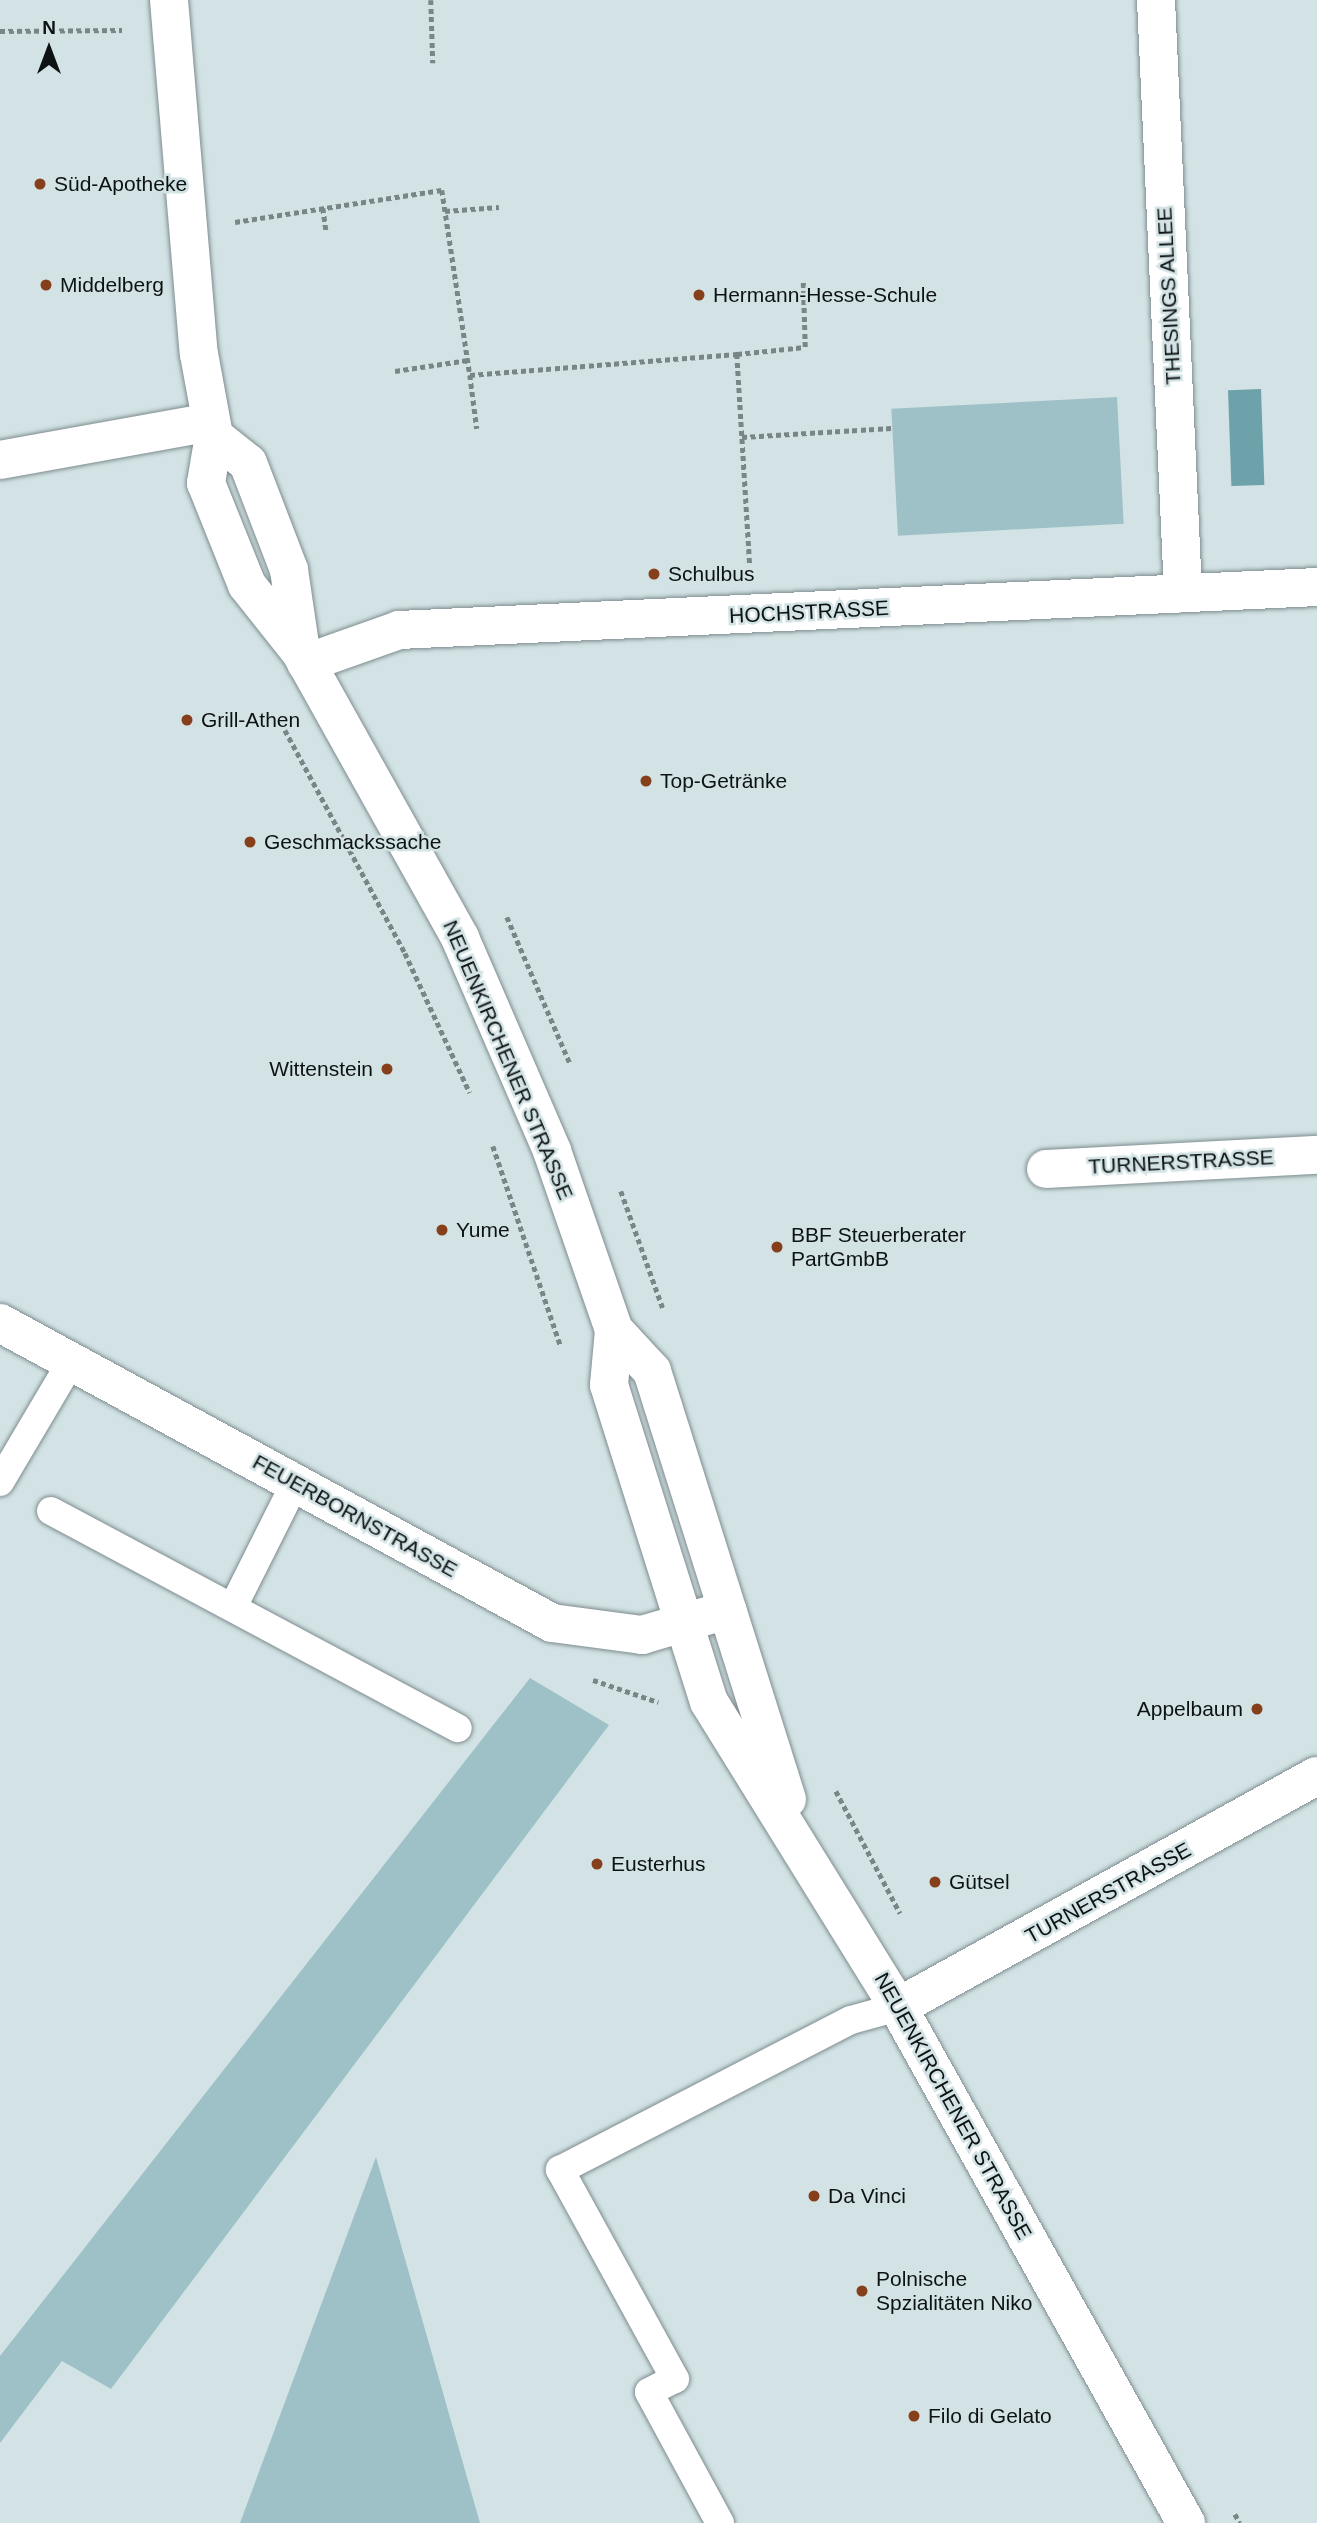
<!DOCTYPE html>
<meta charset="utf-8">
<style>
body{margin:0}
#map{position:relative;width:1317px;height:2523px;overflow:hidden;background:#d3e3e5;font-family:Arial,sans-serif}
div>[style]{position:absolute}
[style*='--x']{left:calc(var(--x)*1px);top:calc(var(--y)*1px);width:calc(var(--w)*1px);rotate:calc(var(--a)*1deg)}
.green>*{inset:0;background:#9dc1c6;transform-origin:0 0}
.water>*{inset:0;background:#6da2aa;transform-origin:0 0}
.path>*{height:4.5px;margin-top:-2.25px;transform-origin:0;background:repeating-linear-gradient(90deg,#7a8587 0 5px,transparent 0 8.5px)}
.roads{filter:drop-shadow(0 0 2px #7e8c8f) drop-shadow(0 0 2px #7e8c8f)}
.service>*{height:28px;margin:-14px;padding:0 14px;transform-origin:14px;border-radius:14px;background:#fff}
.minor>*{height:38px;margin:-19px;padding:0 19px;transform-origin:19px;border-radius:19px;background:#fff}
.secondary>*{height:38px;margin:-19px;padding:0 19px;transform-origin:19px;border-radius:19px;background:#fff}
.dots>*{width:19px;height:19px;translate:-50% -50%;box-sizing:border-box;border:4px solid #d3e3e5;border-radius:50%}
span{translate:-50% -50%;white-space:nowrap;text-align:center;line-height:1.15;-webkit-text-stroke:5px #d3e3e5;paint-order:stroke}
.poi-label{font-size:21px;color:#0d1213}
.left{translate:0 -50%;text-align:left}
.right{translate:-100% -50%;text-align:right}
.street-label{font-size:21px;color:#0d1213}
.north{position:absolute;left:14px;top:14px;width:70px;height:70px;-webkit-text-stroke:5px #d3e3e5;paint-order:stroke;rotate:0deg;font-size:19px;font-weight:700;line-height:28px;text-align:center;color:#0d1213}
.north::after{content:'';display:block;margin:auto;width:24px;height:32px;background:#0d1213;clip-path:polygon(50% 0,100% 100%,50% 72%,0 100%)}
</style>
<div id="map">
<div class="green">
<div style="left:1117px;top:397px;width:127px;height:226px;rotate:87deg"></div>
<div style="clip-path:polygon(530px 1678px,609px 1725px,111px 2389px,62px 2361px,0 2443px,0 2356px)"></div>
<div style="clip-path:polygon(376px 2157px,480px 2523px,240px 2523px)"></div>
</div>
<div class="water">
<div style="left:1261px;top:389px;width:96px;height:33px;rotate:88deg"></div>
</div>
<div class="path">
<div style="--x:431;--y:0;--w:63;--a:88.2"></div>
<div style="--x:0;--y:31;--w:122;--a:-0.5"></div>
<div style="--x:323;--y:208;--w:22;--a:82"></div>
<div style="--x:445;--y:211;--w:54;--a:-4.2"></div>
<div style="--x:235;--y:222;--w:209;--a:-8.8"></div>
<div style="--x:442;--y:190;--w:187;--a:81.4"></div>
<div style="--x:470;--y:375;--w:268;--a:-4.5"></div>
<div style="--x:737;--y:354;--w:211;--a:86.5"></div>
<div style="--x:737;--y:354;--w:68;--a:-5.9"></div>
<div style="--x:805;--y:347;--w:68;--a:-91.7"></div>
<div style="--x:395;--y:371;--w:74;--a:-8.6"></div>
<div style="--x:470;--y:375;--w:54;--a:82.6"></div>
<div style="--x:742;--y:437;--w:150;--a:-3.4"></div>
<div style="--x:285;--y:730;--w:253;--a:61.7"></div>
<div style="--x:405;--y:953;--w:154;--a:65.1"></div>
<div style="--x:507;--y:917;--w:159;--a:66.7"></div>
<div style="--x:493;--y:1146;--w:212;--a:71.3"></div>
<div style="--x:621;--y:1191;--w:124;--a:70.3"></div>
<div style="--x:593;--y:1680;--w:69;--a:18.7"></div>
<div style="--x:836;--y:1791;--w:138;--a:62.3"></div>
<div style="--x:1235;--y:2514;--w:10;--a:61"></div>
</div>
<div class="roads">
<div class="service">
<div style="--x:0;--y:1482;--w:139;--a:-59.4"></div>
<div style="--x:51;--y:1511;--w:461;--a:28.1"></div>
<div style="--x:233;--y:1607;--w:139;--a:-63.4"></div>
<div style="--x:720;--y:2523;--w:149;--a:-118.5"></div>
<div style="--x:649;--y:2392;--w:29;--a:-27"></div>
<div style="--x:675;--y:2379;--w:239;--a:-118.8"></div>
<div style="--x:560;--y:2170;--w:327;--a:-27.3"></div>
<div style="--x:851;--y:2020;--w:49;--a:-15.5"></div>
</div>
<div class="minor">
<div style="--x:1156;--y:0;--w:594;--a:87.39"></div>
<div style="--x:0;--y:460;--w:214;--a:-10.2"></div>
<div style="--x:306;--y:663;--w:99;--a:-19.5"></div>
<div style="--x:399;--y:630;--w:919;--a:-2.68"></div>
<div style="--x:1046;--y:1169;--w:271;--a:-3"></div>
<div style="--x:898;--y:2007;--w:478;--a:-28.9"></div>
</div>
<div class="secondary">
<div style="--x:169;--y:0;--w:355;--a:85.2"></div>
<div style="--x:199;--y:354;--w:83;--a:79.6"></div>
<div style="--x:214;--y:436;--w:48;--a:99.7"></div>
<div style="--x:206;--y:483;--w:110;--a:68.1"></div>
<div style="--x:247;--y:585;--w:87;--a:51.5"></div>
<div style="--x:301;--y:653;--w:326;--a:60.8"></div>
<div style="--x:460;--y:938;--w:232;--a:66.6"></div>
<div style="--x:552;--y:1151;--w:189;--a:70.9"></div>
<div style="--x:614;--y:1330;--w:55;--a:95.2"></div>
<div style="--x:609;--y:1385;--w:332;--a:72.5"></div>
<div style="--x:709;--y:1702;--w:359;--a:58.2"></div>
<div style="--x:898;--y:2007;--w:591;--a:60.83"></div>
<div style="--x:214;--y:436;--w:43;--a:38.5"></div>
<div style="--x:248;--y:463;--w:115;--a:69"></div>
<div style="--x:289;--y:570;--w:82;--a:81.6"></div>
<div style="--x:0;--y:1323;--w:628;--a:28.52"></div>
<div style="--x:552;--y:1623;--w:91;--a:7.6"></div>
<div style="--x:642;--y:1635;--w:89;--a:-16.4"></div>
<div style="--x:614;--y:1330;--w:56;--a:47.2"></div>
<div style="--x:652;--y:1371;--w:449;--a:72.5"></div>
</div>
</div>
<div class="dots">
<div style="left:40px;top:184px;background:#853f1b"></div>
<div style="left:46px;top:285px;background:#853f1b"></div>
<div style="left:699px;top:295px;background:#853f1b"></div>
<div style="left:654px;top:574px;background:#853f1b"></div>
<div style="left:187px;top:720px;background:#853f1b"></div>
<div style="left:646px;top:781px;background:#853f1b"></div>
<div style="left:250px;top:842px;background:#853f1b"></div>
<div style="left:387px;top:1069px;background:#853f1b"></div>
<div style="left:442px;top:1230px;background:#853f1b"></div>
<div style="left:777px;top:1247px;background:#853f1b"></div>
<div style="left:1257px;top:1709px;background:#853f1b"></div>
<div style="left:597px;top:1864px;background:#853f1b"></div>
<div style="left:935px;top:1882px;background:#853f1b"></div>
<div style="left:814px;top:2196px;background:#853f1b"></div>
<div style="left:862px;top:2291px;background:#853f1b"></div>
<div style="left:914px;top:2416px;background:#853f1b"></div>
</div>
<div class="poi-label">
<span class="left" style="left:54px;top:184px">Süd-Apotheke</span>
<span class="left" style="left:60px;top:285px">Middelberg</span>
<span class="left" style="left:713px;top:295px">Hermann-Hesse-Schule</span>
<span class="left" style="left:668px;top:574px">Schulbus</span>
<span class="left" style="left:201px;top:720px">Grill-Athen</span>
<span class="left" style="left:660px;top:781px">Top-Getränke</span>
<span class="left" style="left:264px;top:842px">Geschmackssache</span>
<span class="right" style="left:373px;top:1069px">Wittenstein</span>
<span class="left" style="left:456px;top:1230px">Yume</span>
<span class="left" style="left:791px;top:1247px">BBF Steuerberater<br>PartGmbB</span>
<span class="right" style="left:1243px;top:1709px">Appelbaum</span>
<span class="left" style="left:611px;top:1864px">Eusterhus</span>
<span class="left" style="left:949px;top:1882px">Gütsel</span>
<span class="left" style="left:828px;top:2196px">Da Vinci</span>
<span class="left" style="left:876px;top:2291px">Polnische<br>Spzialitäten Niko</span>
<span class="left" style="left:928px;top:2416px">Filo di Gelato</span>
</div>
<div class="street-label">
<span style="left:1169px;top:296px;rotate:-93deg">THESINGS ALLEE</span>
<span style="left:809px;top:612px;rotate:-3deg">HOCHSTRASSE</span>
<span style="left:508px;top:1060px;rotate:67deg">NEUENKIRCHENER STRASSE</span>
<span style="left:1181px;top:1162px;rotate:-3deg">TURNERSTRASSE</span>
<span style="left:355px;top:1516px;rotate:29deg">FEUERBORNSTRASSE</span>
<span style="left:1108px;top:1893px;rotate:-29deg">TURNERSTRASSE</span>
<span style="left:953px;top:2106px;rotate:61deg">NEUENKIRCHENER STRASSE</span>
</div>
<div class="north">N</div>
</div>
